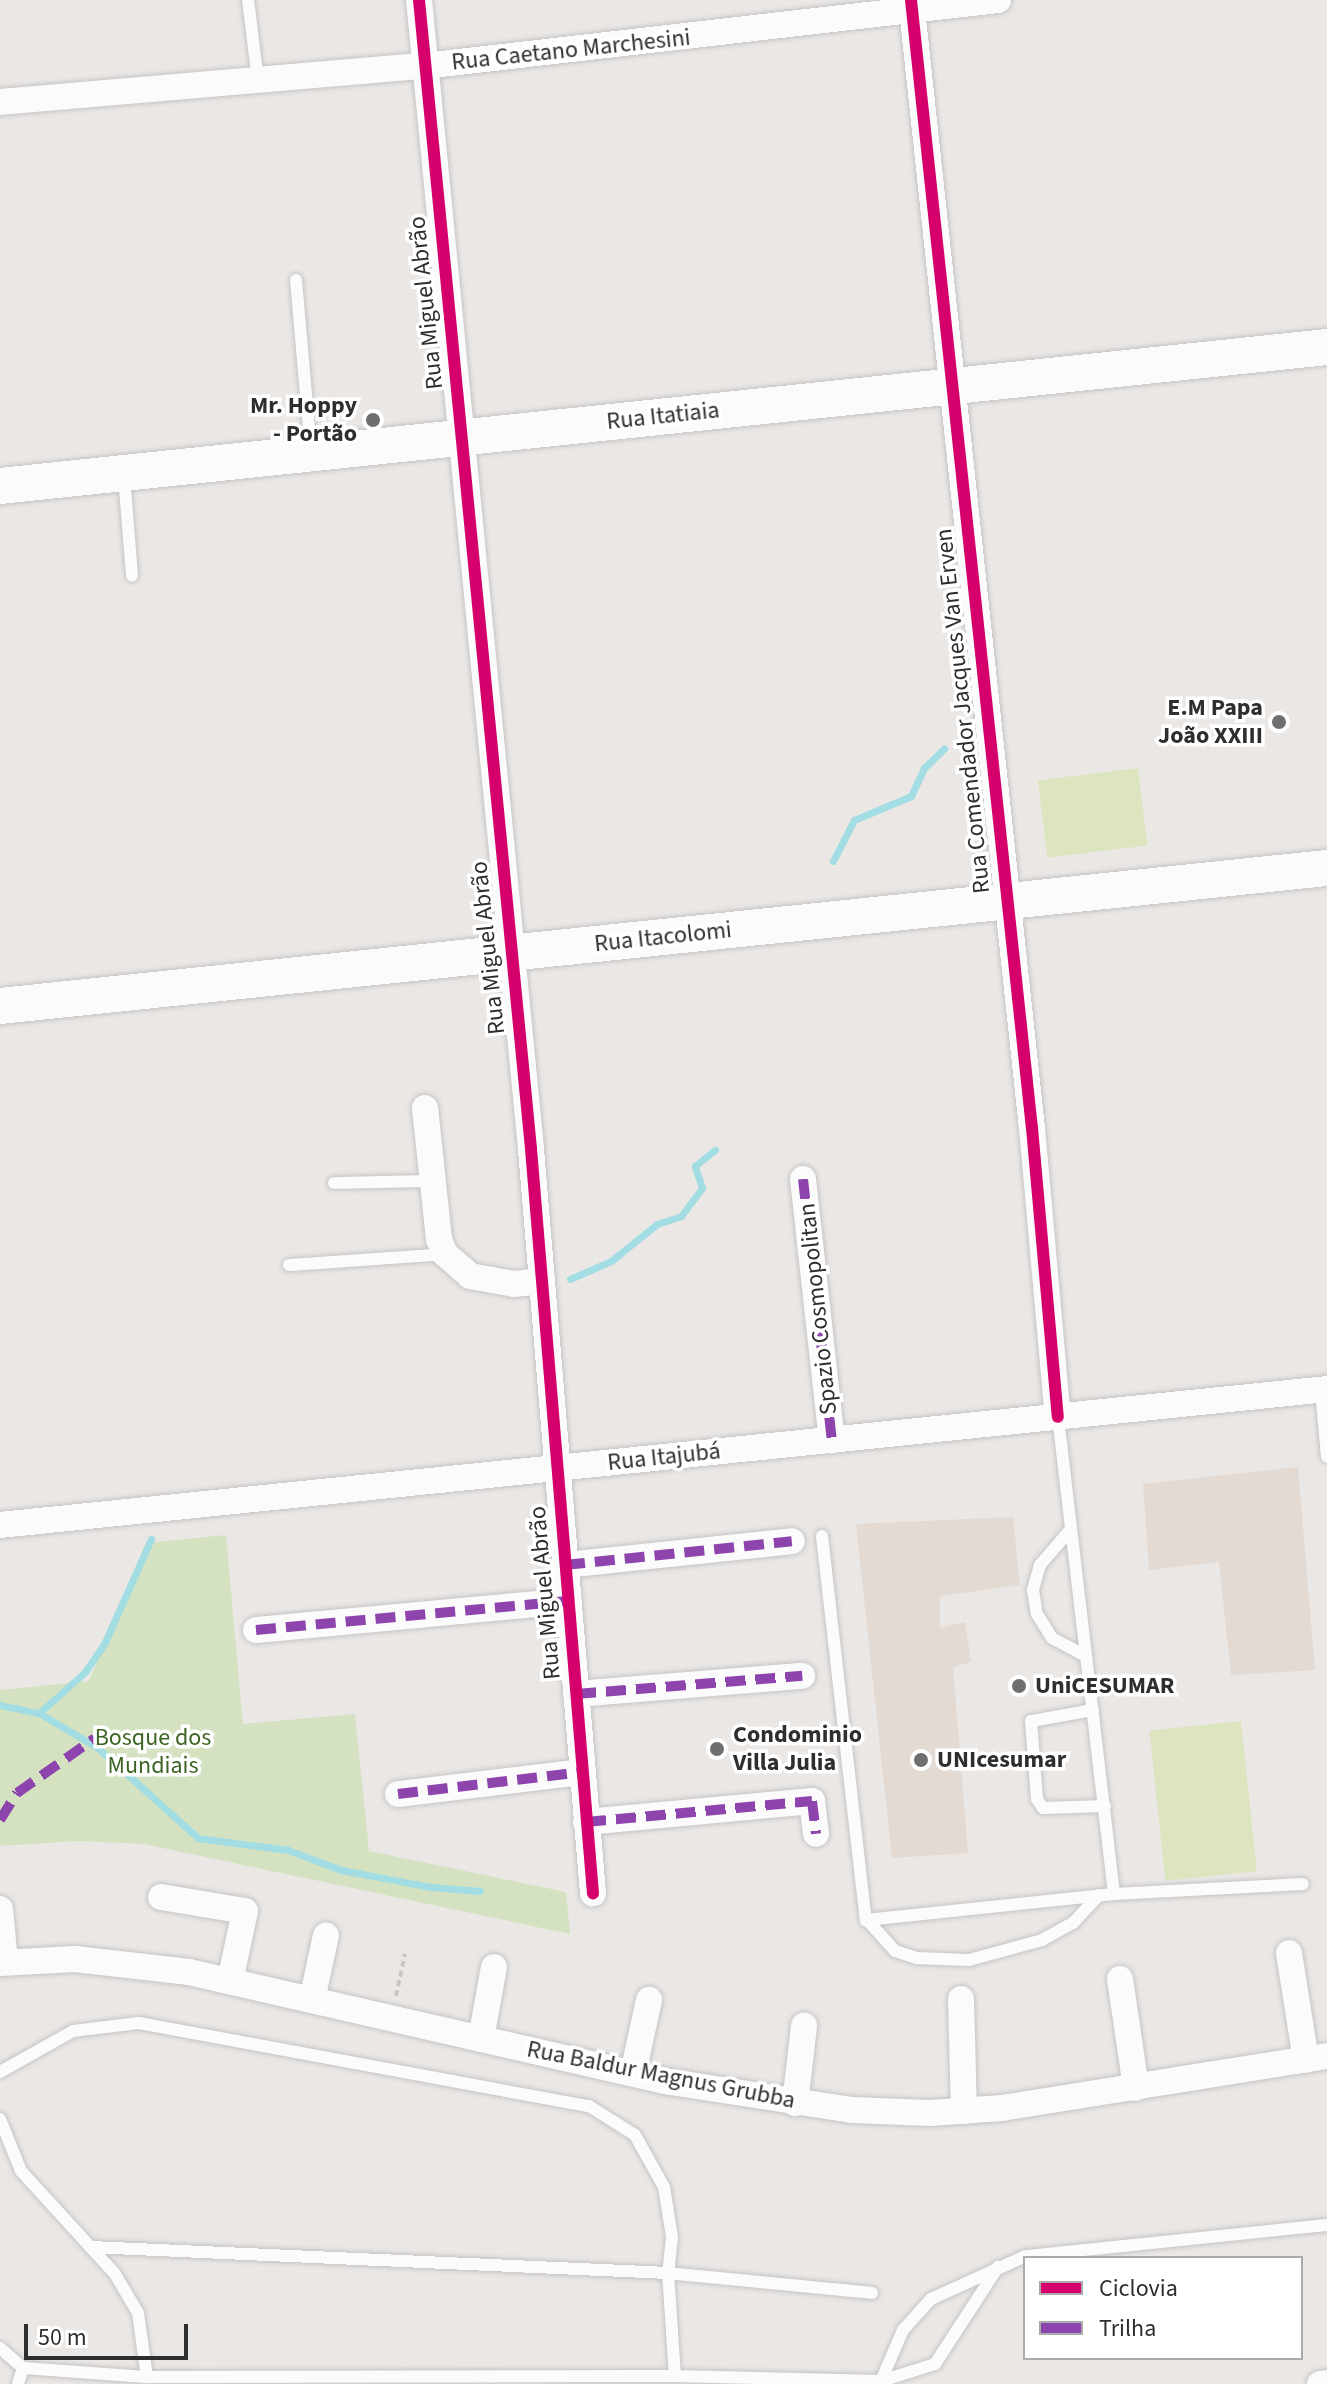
<!DOCTYPE html>
<meta charset="utf-8">
<style>
body{margin:0}
#map{position:relative;width:1327px;height:2384px;overflow:hidden;background:#eae7e5;font-family:"Source Sans 3",sans-serif}
div>[style]{position:absolute}
[style*='--x']{left:calc(var(--x)*1px);top:calc(var(--y)*1px);width:calc(var(--w)*1px);rotate:calc(var(--a)*1deg)}
.education>*{inset:0;background:#e2dad3}
.green>*{inset:0;background:#d4e2c2}
.pitch>*{inset:0;background:#dde5c0;transform-origin:0 0}
.stream>*{height:7px;margin:-3.5px;padding:0 3.5px;transform-origin:3.5px;border-radius:3.5px;background:#a1dde3}
.path>*{height:4px;margin-top:-2px;transform-origin:0;background:repeating-linear-gradient(90deg,#c7c7c7 0 6px,transparent 0 10px)}
.roads{filter:drop-shadow(0 0 2px #c5c4c5) drop-shadow(0 0 2px #c5c4c5)}
.service>*{height:12px;margin:-6px;padding:0 6px;transform-origin:6px;border-radius:6px;background:#fcfbfb}
.minor>*{height:26px;margin:-13px;padding:0 13px;transform-origin:13px;border-radius:13px;background:#fcfbfb}
.secondary>*{height:36px;margin:-18px;padding:0 18px;transform-origin:18px;border-radius:18px;background:#fcfbfb}
.quiet>*{height:10px;margin-top:-5px;transform-origin:0;background:repeating-linear-gradient(90deg,#8e44ad 0 20px,transparent 0 30px)}
.cycleway>*{height:12px;margin:-6px;padding:0 6px;transform-origin:6px;border-radius:6px;background:#d6006c}
.dots>*{width:22px;height:22px;translate:-50% -50%;box-sizing:border-box;border:4px solid #fff;border-radius:50%}
span{translate:-50% -50%;white-space:nowrap;text-align:center;line-height:1.15;-webkit-text-stroke:7px #fff;paint-order:stroke}
.street-label{font-size:24px;color:#2e2e2e}
.poi-label{font-size:24px;color:#2e2e2e;font-weight:700}
.right{translate:-100% -50%;text-align:right}
.left{translate:0 -50%;text-align:left}
.park-label{font-size:24px;color:#3c6424}
.legend{position:absolute;left:1023px;top:2256px;width:280px;height:104px;box-sizing:border-box;background:#fff;border:2px solid #ababab;margin:0;padding:10px 14px;list-style:none;font-size:24px;color:#2e2e2e}
.legend li{display:flex;align-items:center;gap:16px;height:40px}
.legend b{width:40px;border:2px solid #ababab}
.scale{position:absolute;left:24px;top:2324px;width:164px;height:36px;box-sizing:border-box;border:4px solid #2e2e2e;border-top:0;padding-left:10px;font-size:24px;line-height:28px;white-space:nowrap;color:#2e2e2e;-webkit-text-stroke:6px #fff;paint-order:stroke}
</style>
<div id="map">
<div class="education">
<div style="clip-path:polygon(1298px 1467px,1315px 1670px,1231px 1675px,1219px 1562px,1149px 1570px,1143px 1484px)"></div>
<div style="clip-path:polygon(1013px 1517px,1020px 1585px,940px 1596px,940px 1628px,965px 1622px,971px 1662px,953px 1667px,968px 1853px,892px 1858px,856px 1524px)"></div>
</div>
<div class="green">
<div style="clip-path:polygon(226px 1535px,243px 1724px,355px 1714px,369px 1851px,566px 1892px,570px 1934px,144px 1844px,79px 1841px,0 1846px,0 1690px,89px 1681px,146px 1543px)"></div>
</div>
<div class="pitch">
<div style="left:1138px;top:768px;width:78px;height:101px;rotate:83deg"></div>
<div style="left:1241px;top:1721px;width:151px;height:92px;rotate:84deg"></div>
</div>
<div class="stream">
<div style="--x:833;--y:861;--w:46;--a:-62.9"></div>
<div style="--x:854;--y:820;--w:62;--a:-22.8"></div>
<div style="--x:911;--y:796;--w:31;--a:-65"></div>
<div style="--x:924;--y:768;--w:28;--a:-44"></div>
<div style="--x:570;--y:1279;--w:45;--a:-23.7"></div>
<div style="--x:611;--y:1261;--w:59;--a:-38.8"></div>
<div style="--x:657;--y:1224;--w:25;--a:-18"></div>
<div style="--x:681;--y:1216;--w:35;--a:-53"></div>
<div style="--x:702;--y:1188;--w:23;--a:-108"></div>
<div style="--x:695;--y:1166;--w:26;--a:-39"></div>
<div style="--x:0;--y:1705;--w:40;--a:12"></div>
<div style="--x:39;--y:1713;--w:69;--a:30.7"></div>
<div style="--x:98;--y:1748;--w:135;--a:42"></div>
<div style="--x:198;--y:1838;--w:91;--a:7.6"></div>
<div style="--x:288;--y:1850;--w:57;--a:20.7"></div>
<div style="--x:341;--y:1870;--w:92;--a:10.7"></div>
<div style="--x:431;--y:1887;--w:49;--a:4.7"></div>
<div style="--x:39;--y:1713;--w:62;--a:-41.7"></div>
<div style="--x:85;--y:1672;--w:36;--a:-56"></div>
<div style="--x:105;--y:1642;--w:113;--a:-65.9"></div>
</div>
<div class="path">
<div style="--x:396;--y:1996;--w:43;--a:-77.9"></div>
</div>
<div class="roads">
<div class="service">
<div style="--x:248;--y:0;--w:81;--a:82.9"></div>
<div style="--x:296;--y:280;--w:171;--a:85"></div>
<div style="--x:124;--y:476;--w:100;--a:85.4"></div>
<div style="--x:334;--y:1183;--w:99;--a:-1.2"></div>
<div style="--x:289;--y:1265;--w:156;--a:-4"></div>
<div style="--x:1321;--y:1390;--w:67;--a:84.9"></div>
<div style="--x:1058;--y:1417;--w:480;--a:83.3"></div>
<div style="--x:1071;--y:1529;--w:48;--a:130.7"></div>
<div style="--x:1040;--y:1565;--w:26;--a:106"></div>
<div style="--x:1033;--y:1590;--w:24;--a:81"></div>
<div style="--x:1037;--y:1614;--w:28;--a:58"></div>
<div style="--x:1052;--y:1638;--w:38;--a:28"></div>
<div style="--x:822;--y:1536;--w:387;--a:83.5"></div>
<div style="--x:866;--y:1920;--w:249;--a:-6"></div>
<div style="--x:1114;--y:1894;--w:189;--a:-3"></div>
<div style="--x:1093;--y:1710;--w:63;--a:169.9"></div>
<div style="--x:1031;--y:1721;--w:78;--a:85.6"></div>
<div style="--x:1037;--y:1799;--w:11;--a:56"></div>
<div style="--x:1043;--y:1808;--w:62;--a:-1.8"></div>
<div style="--x:869;--y:1922;--w:39;--a:48"></div>
<div style="--x:895;--y:1951;--w:22;--a:18"></div>
<div style="--x:916;--y:1958;--w:53;--a:2.2"></div>
<div style="--x:969;--y:1960;--w:76;--a:-15.3"></div>
<div style="--x:1042;--y:1940;--w:35;--a:-29"></div>
<div style="--x:1073;--y:1923;--w:38;--a:-47"></div>
<div style="--x:0;--y:2072;--w:84;--a:-29.3"></div>
<div style="--x:73;--y:2031;--w:66;--a:-6.9"></div>
<div style="--x:139;--y:2023;--w:458;--a:10.5"></div>
<div style="--x:589;--y:2106;--w:54;--a:32.2"></div>
<div style="--x:635;--y:2135;--w:60;--a:60.9"></div>
<div style="--x:664;--y:2187;--w:51;--a:80.9"></div>
<div style="--x:672;--y:2237;--w:36;--a:96"></div>
<div style="--x:668;--y:2273;--w:103;--a:86.1"></div>
<div style="--x:0;--y:2119;--w:56;--a:68"></div>
<div style="--x:21;--y:2171;--w:139;--a:47.6"></div>
<div style="--x:115;--y:2274;--w:45;--a:59.5"></div>
<div style="--x:138;--y:2313;--w:65;--a:82"></div>
<div style="--x:91;--y:2247;--w:578;--a:2.58"></div>
<div style="--x:668;--y:2273;--w:205;--a:5.6"></div>
<div style="--x:0;--y:2348;--w:30;--a:41"></div>
<div style="--x:881;--y:2381;--w:56;--a:-66.7"></div>
<div style="--x:903;--y:2330;--w:42;--a:-47.9"></div>
<div style="--x:931;--y:2299;--w:104;--a:-24.4"></div>
<div style="--x:1026;--y:2256;--w:303;--a:-5.9"></div>
<div style="--x:18;--y:2384;--w:17;--a:-73"></div>
<div style="--x:23;--y:2368;--w:124;--a:4.2"></div>
<div style="--x:147;--y:2377;--w:528;--a:-0.11"></div>
<div style="--x:675;--y:2376;--w:206;--a:1.4"></div>
<div style="--x:881;--y:2381;--w:57;--a:-17.5"></div>
<div style="--x:935;--y:2364;--w:116;--a:-57"></div>
</div>
<div class="minor">
<div style="--x:419;--y:0;--w:1154;--a:84.43"></div>
<div style="--x:531;--y:1149;--w:747;--a:85.24"></div>
<div style="--x:911;--y:0;--w:1134;--a:83.88"></div>
<div style="--x:1032;--y:1128;--w:290;--a:84.9"></div>
<div style="--x:0;--y:102;--w:426;--a:-4.9"></div>
<div style="--x:424;--y:66;--w:578;--a:-6.56"></div>
<div style="--x:425;--y:1108;--w:132;--a:83.9"></div>
<div style="--x:439;--y:1239;--w:16;--a:68"></div>
<div style="--x:445;--y:1254;--w:33;--a:41"></div>
<div style="--x:470;--y:1276;--w:45;--a:10.3"></div>
<div style="--x:514;--y:1284;--w:28;--a:-6"></div>
<div style="--x:803;--y:1179;--w:263;--a:83.7"></div>
<div style="--x:0;--y:1525;--w:1334;--a:-5.85"></div>
<div style="--x:565;--y:1565;--w:228;--a:-6"></div>
<div style="--x:256;--y:1630;--w:313;--a:-5.3"></div>
<div style="--x:576;--y:1694;--w:227;--a:-4.6"></div>
<div style="--x:398;--y:1794;--w:186;--a:-6.8"></div>
<div style="--x:586;--y:1822;--w:227;--a:-5.3"></div>
<div style="--x:812;--y:1801;--w:33;--a:83"></div>
<div style="--x:161;--y:1897;--w:85;--a:9.5"></div>
<div style="--x:245;--y:1911;--w:72;--a:102.1"></div>
<div style="--x:0;--y:1909;--w:53;--a:84.6"></div>
<div style="--x:1289;--y:1953;--w:108;--a:81"></div>
<div style="--x:0;--y:1963;--w:75;--a:-3.1"></div>
<div style="--x:75;--y:1959;--w:115;--a:6.5"></div>
<div style="--x:189;--y:1972;--w:494;--a:12.9"></div>
<div style="--x:671;--y:2082;--w:183;--a:8.8"></div>
<div style="--x:852;--y:2110;--w:78;--a:2.2"></div>
<div style="--x:930;--y:2113;--w:72;--a:-4"></div>
<div style="--x:1002;--y:2108;--w:329;--a:-9.1"></div>
<div style="--x:1120;--y:1979;--w:110;--a:81.6"></div>
<div style="--x:961;--y:1999;--w:112;--a:88.5"></div>
<div style="--x:312;--y:2000;--w:66;--a:-77.8"></div>
<div style="--x:481;--y:2039;--w:73;--a:-79.8"></div>
<div style="--x:633;--y:2073;--w:75;--a:-77.6"></div>
<div style="--x:795;--y:2103;--w:78;--a:-83.3"></div>
<div style="--x:1320;--y:2384;--w:7;--a:-8"></div>
</div>
<div class="secondary">
<div style="--x:0;--y:486;--w:1334;--a:-5.98"></div>
<div style="--x:0;--y:1006;--w:1334;--a:-5.94"></div>
</div>
</div>
<div class="quiet">
<div style="--x:803;--y:1179;--w:263;--a:83.7"></div>
<div style="--x:565;--y:1565;--w:228;--a:-6"></div>
<div style="--x:256;--y:1630;--w:313;--a:-5.3"></div>
<div style="--x:576;--y:1694;--w:227;--a:-4.6"></div>
<div style="--x:398;--y:1794;--w:186;--a:-6.8"></div>
<div style="--x:0;--y:1820;--w:32;--a:-58"></div>
<div style="--x:17;--y:1793;--w:95;--a:-35.2"></div>
<div style="--x:586;--y:1822;--w:227;--a:-5.3"></div>
<div style="--x:812;--y:1801;--w:33;--a:83"></div>
</div>
<div class="cycleway">
<div style="--x:419;--y:0;--w:1154;--a:84.43"></div>
<div style="--x:531;--y:1149;--w:747;--a:85.24"></div>
<div style="--x:911;--y:0;--w:1134;--a:83.88"></div>
<div style="--x:1032;--y:1128;--w:290;--a:84.9"></div>
</div>
<div class="dots">
<div style="left:373px;top:420px;background:#706f6e"></div>
<div style="left:1279px;top:722px;background:#706f6e"></div>
<div style="left:1019px;top:1686px;background:#706f6e"></div>
<div style="left:717px;top:1749px;background:#706f6e"></div>
<div style="left:921px;top:1760px;background:#706f6e"></div>
</div>
<div class="street-label">
<span style="left:571px;top:50px;rotate:-6deg">Rua Caetano Marchesini</span>
<span style="left:426px;top:303px;rotate:-96deg">Rua Miguel Abrão</span>
<span style="left:663px;top:416px;rotate:-6deg">Rua Itatiaia</span>
<span style="left:963px;top:711px;rotate:-96deg">Rua Comendador Jacques Van Erven</span>
<span style="left:663px;top:937px;rotate:-6deg">Rua Itacolomi</span>
<span style="left:488px;top:948px;rotate:-96deg">Rua Miguel Abrão</span>
<span style="left:818px;top:1309px;rotate:-96deg">Spazio Cosmopolitan</span>
<span style="left:664px;top:1457px;rotate:-6deg">Rua Itajubá</span>
<span style="left:545px;top:1593px;rotate:-95deg">Rua Miguel Abrão</span>
<span style="left:661px;top:2075px;rotate:11deg">Rua Baldur Magnus Grubba</span>
</div>
<div class="poi-label">
<span class="right" style="left:357px;top:420px">Mr. Hoppy<br>- Portão</span>
<span class="right" style="left:1263px;top:722px">E.M Papa<br>João XXIII</span>
<span class="left" style="left:1035px;top:1686px">UniCESUMAR</span>
<span class="left" style="left:733px;top:1749px">Condominio<br>Villa Julia</span>
<span class="left" style="left:937px;top:1760px">UNIcesumar</span>
</div>
<div class="park-label">
<span style="left:153px;top:1752px">Bosque dos<br>Mundiais</span>
</div>
<ul class="legend">
<li><b style="height:10px;background:#d6006c"></b>Ciclovia</li>
<li><b style="height:10px;background:#8e44ad"></b>Trilha</li>
</ul>
<div class="scale">50 m</div>
</div>
